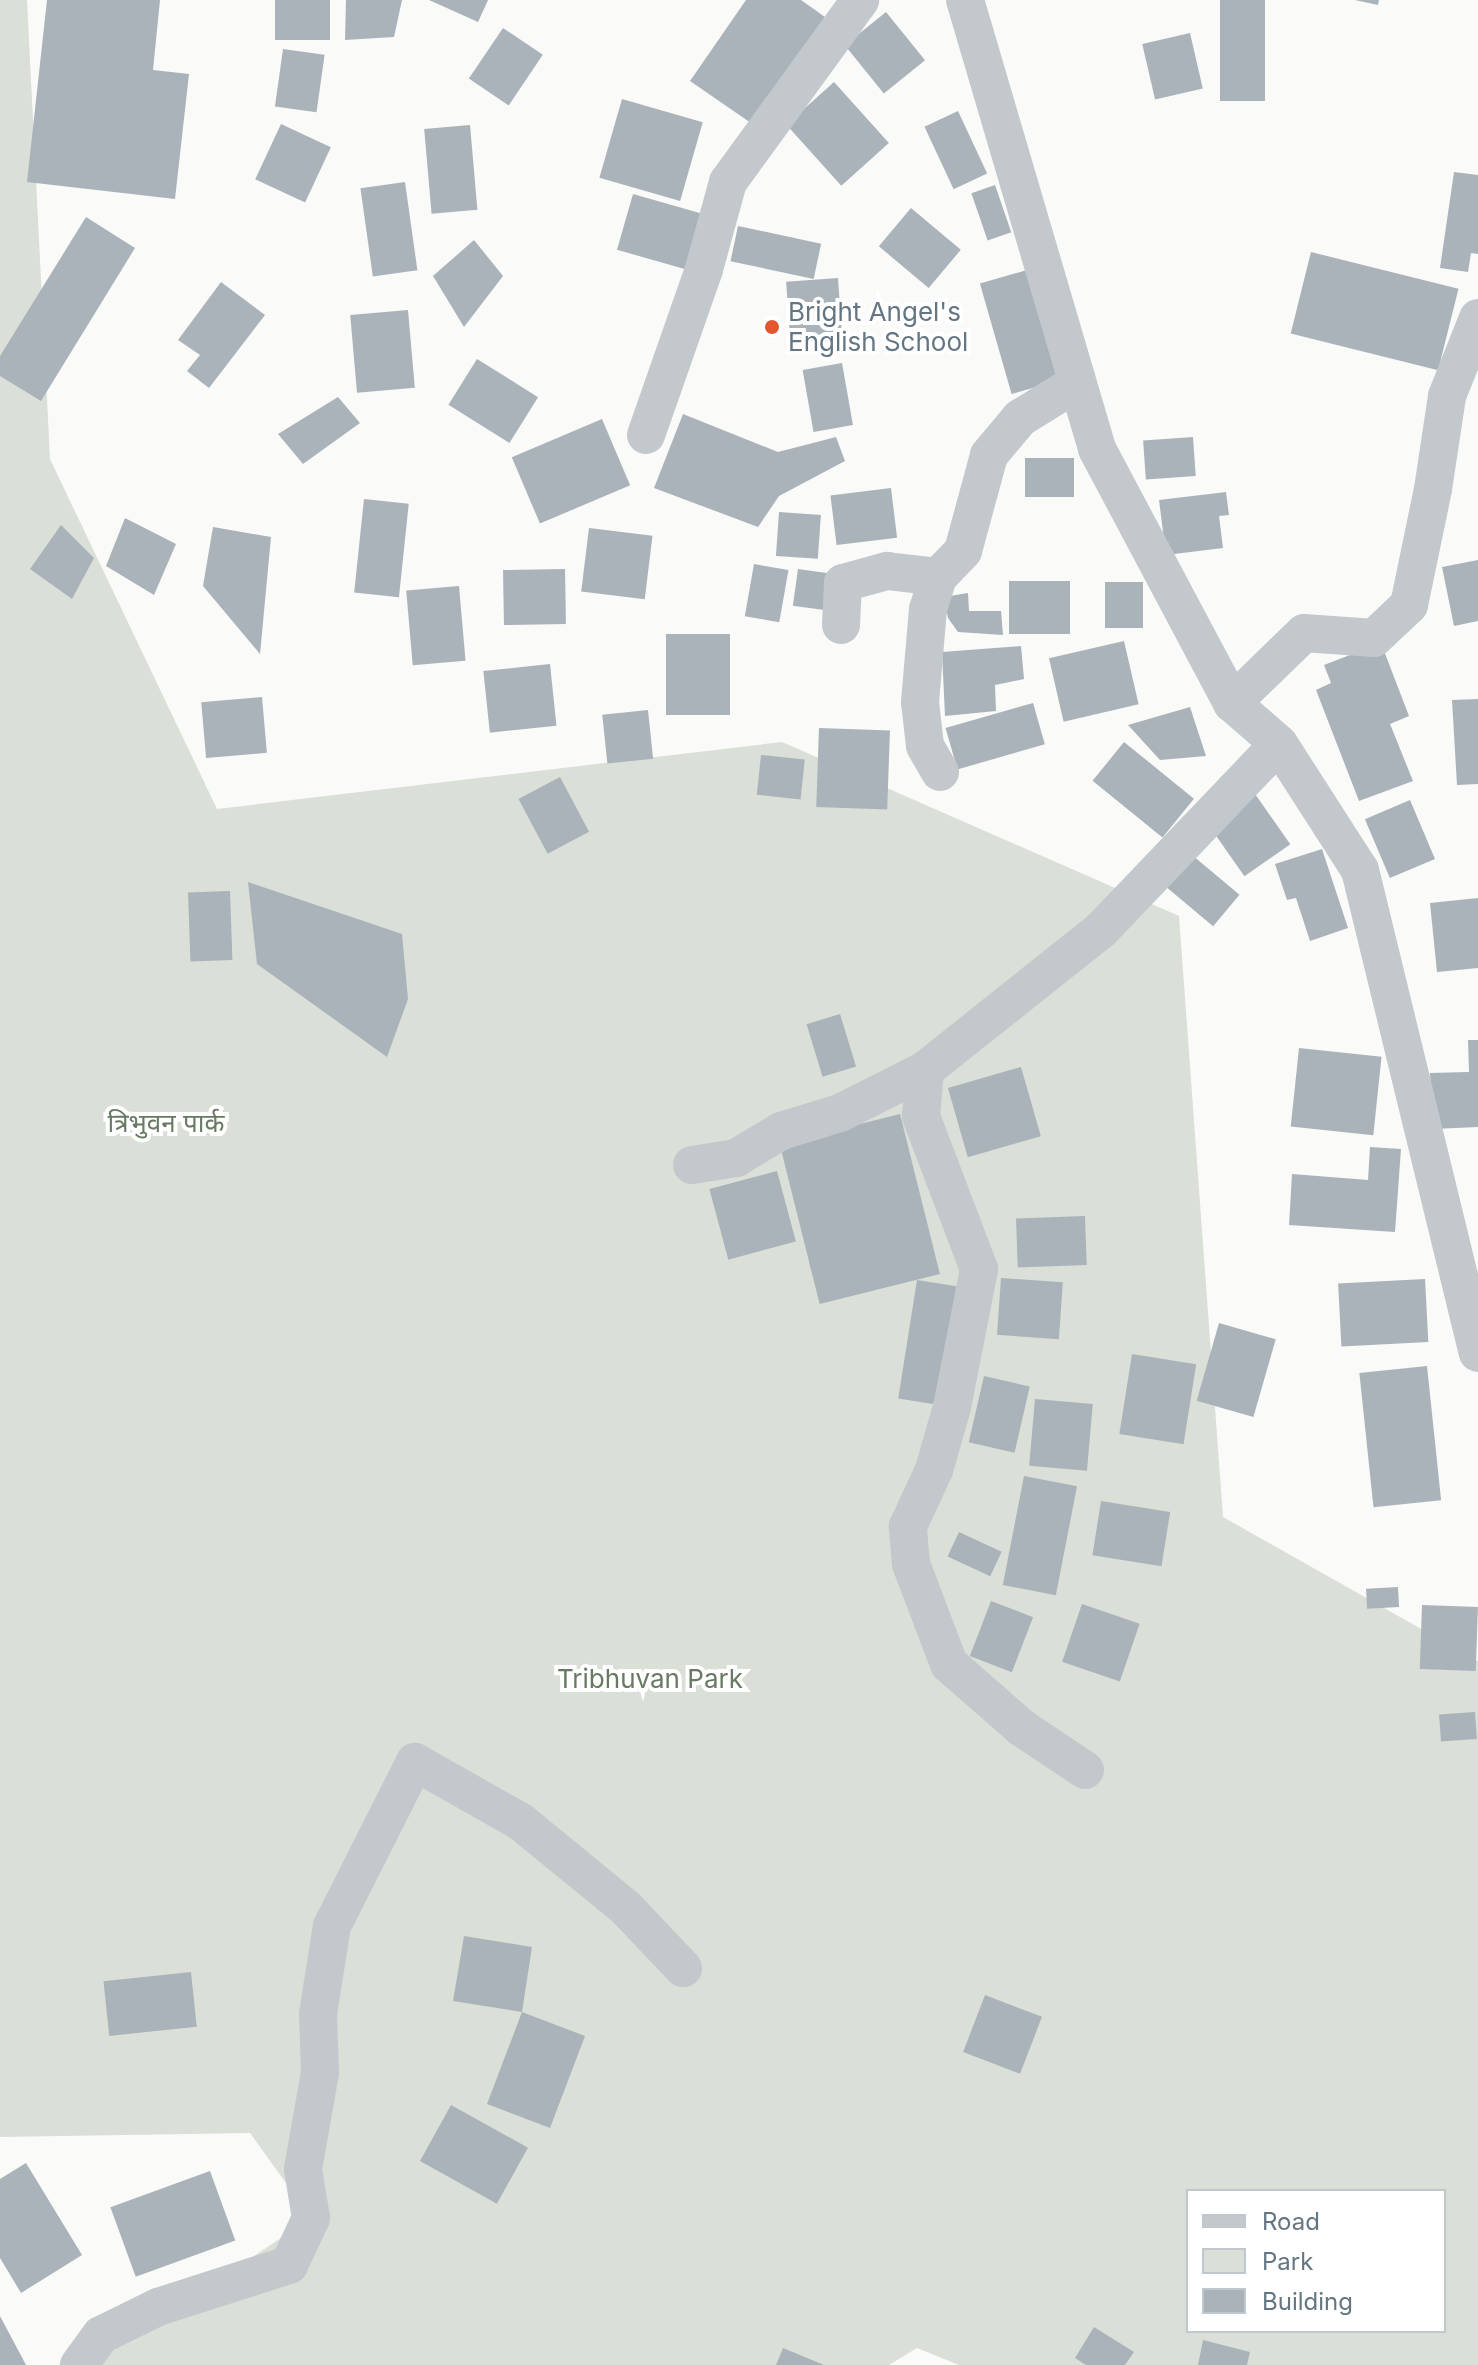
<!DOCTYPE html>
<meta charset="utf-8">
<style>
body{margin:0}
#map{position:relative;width:1478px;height:2365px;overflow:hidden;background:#fafaf8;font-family:Inter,"Noto Sans Devanagari",sans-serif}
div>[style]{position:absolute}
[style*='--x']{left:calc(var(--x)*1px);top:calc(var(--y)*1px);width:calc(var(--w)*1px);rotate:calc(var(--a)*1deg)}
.green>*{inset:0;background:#dadfd7}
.building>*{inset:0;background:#aab3b9;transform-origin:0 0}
.street>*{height:38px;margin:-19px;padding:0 19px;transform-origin:19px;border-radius:19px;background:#c3c8cc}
.dots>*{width:22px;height:22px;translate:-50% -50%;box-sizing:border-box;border:4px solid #fff;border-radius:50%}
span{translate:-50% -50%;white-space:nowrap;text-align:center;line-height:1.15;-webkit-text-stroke:8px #fff;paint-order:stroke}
.poi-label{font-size:26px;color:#657683}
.left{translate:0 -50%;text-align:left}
.park-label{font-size:26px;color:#687a64}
.legend{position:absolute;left:1186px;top:2189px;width:260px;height:144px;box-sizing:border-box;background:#fff;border:2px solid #c1c8cd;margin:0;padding:10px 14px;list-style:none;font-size:24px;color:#657683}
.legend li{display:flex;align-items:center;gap:16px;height:40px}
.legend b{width:40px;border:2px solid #c1c8cd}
</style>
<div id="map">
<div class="green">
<div style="clip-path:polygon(evenodd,0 0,27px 0,50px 459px,217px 809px,782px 742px,1179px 916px,1223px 1517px,1478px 1661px,1478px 2365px,959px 2365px,917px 2348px,889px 2365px,90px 2365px,311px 2218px,250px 2133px,0 2137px,0 0,1188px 2191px,1444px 2191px,1444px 2331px,1188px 2331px,1188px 2191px)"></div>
</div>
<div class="building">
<div style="clip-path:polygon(47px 0,160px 0,153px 70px,189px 74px,175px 199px,27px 182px)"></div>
<div style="left:275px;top:0;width:55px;height:40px"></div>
<div style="clip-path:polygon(346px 0,402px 0,394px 37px,345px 40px)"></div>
<div style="clip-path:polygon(429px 0,488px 0,478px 22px)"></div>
<div style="clip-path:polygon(746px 0,801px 0,825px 17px,751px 123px,690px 81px)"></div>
<div style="left:1220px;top:0;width:45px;height:101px"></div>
<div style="clip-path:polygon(1355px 0,1379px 0,1378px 5px)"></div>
<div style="left:886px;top:12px;width:62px;height:53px;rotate:51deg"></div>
<div style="left:503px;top:28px;width:48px;height:61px;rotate:34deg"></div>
<div style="left:1190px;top:33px;width:57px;height:49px;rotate:77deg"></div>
<div style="left:283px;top:49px;width:42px;height:58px;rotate:8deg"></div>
<div style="left:834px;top:82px;width:82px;height:64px;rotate:48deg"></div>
<div style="left:622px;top:99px;width:84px;height:82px;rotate:16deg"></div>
<div style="left:958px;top:111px;width:69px;height:37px;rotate:65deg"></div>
<div style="left:281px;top:124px;width:55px;height:61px;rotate:25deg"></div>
<div style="left:470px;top:125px;width:85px;height:46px;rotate:85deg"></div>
<div style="clip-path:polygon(1454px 172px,1478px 175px,1478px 254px,1471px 253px,1468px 272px,1440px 268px)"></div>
<div style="left:405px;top:182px;width:89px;height:45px;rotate:82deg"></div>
<div style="left:995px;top:185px;width:50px;height:25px;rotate:71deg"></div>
<div style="left:633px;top:194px;width:73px;height:58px;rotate:16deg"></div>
<div style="left:911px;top:208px;width:65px;height:50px;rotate:40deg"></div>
<div style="clip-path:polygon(86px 217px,135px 248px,41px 401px,0 376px,0 356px)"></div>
<div style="left:738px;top:226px;width:85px;height:36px;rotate:12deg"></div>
<div style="clip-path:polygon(474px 240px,503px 276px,464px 327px,433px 276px)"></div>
<div style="left:1311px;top:252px;width:152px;height:84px;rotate:14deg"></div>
<div style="left:1027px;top:270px;width:115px;height:49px;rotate:74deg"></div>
<div style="left:838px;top:278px;width:69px;height:52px;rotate:86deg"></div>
<div style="clip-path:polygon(221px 282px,265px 315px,209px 388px,187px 371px,200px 355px,178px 340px)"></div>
<div style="left:408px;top:310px;width:78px;height:58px;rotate:85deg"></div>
<div style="left:477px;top:359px;width:72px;height:54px;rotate:32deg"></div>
<div style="left:842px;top:363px;width:63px;height:40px;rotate:80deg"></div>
<div style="clip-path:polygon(338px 397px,360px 423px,303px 464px,278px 434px)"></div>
<div style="clip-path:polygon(683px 414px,778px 452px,836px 437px,845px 461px,779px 496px,758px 527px,654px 488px)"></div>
<div style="left:602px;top:419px;width:72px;height:98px;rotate:67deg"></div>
<div style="left:1193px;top:437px;width:39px;height:50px;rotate:86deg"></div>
<div style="left:1074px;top:458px;width:39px;height:49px;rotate:90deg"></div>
<div style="left:891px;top:488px;width:50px;height:61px;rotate:83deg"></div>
<div style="clip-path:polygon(1226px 492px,1229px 515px,1219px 516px,1223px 548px,1166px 555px,1159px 500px)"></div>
<div style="left:364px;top:499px;width:45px;height:94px;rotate:6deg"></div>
<div style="left:779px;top:512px;width:42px;height:44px;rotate:4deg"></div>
<div style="clip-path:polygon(125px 518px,176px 544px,154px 595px,106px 566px)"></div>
<div style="clip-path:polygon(61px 525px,94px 558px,72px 599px,30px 569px)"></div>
<div style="clip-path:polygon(213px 527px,271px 537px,260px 654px,203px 586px)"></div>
<div style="left:589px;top:528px;width:64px;height:64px;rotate:7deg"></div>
<div style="clip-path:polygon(1478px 560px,1478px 621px,1454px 626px,1442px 567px)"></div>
<div style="left:754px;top:564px;width:35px;height:53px;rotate:10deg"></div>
<div style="left:565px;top:569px;width:55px;height:62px;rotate:89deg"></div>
<div style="left:798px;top:569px;width:41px;height:37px;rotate:8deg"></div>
<div style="left:1070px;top:581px;width:53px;height:61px;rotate:90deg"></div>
<div style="left:1105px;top:582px;width:38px;height:46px"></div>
<div style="left:459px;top:586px;width:75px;height:53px;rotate:85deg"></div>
<div style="clip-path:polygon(968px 593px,969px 611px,1001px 611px,1003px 635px,958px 632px,948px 618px,944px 597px)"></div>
<div style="left:666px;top:634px;width:64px;height:81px"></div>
<div style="left:1124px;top:641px;width:65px;height:77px;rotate:77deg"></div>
<div style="clip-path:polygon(1381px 643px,1409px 716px,1390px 724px,1413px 781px,1359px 801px,1316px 690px,1331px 683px,1324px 665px)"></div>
<div style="clip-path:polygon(1021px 646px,1024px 679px,995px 685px,996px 711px,945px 716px,942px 652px)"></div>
<div style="left:550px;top:664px;width:62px;height:67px;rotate:84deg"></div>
<div style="left:262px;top:697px;width:56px;height:61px;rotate:85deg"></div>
<div style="clip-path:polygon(1478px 699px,1478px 784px,1457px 785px,1452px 700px)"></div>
<div style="left:1033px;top:703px;width:43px;height:91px;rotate:74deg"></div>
<div style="clip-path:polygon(1190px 707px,1206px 756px,1160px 760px,1128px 725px)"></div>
<div style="left:648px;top:710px;width:49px;height:46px;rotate:84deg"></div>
<div style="left:819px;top:728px;width:71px;height:79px;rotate:2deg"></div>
<div style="left:1124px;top:742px;width:90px;height:50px;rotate:39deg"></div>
<div style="left:761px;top:755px;width:44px;height:40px;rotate:6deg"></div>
<div style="left:560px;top:777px;width:62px;height:47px;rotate:62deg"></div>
<div style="left:1253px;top:791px;width:65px;height:56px;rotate:55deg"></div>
<div style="left:1410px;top:800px;width:64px;height:49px;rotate:67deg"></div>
<div style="clip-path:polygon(1322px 849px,1348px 928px,1310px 941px,1296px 898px,1287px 900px,1275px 864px)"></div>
<div style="left:1192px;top:855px;width:62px;height:41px;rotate:40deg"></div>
<div style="clip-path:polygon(248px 882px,402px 934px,408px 999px,387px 1057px,257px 964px)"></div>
<div style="left:230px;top:891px;width:69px;height:42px;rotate:88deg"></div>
<div style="clip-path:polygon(1478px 898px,1478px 968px,1437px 972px,1430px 903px)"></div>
<div style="left:840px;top:1014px;width:55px;height:35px;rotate:73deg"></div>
<div style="clip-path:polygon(1468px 1040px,1478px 1040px,1478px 1127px,1433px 1129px,1430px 1073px,1469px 1072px)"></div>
<div style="left:1299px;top:1048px;width:83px;height:79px;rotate:6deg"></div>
<div style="left:1021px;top:1067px;width:72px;height:76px;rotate:74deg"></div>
<div style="left:900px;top:1114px;width:165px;height:124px;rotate:76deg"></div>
<div style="clip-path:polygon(1370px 1147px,1401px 1149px,1395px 1232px,1289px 1225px,1292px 1174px,1368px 1180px)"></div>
<div style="left:777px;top:1171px;width:73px;height:70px;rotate:75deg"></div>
<div style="left:1085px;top:1216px;width:49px;height:69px;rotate:88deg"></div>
<div style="left:1001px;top:1278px;width:62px;height:57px;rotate:4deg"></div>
<div style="left:1425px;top:1279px;width:63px;height:87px;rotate:87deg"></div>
<div style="left:917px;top:1280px;width:51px;height:120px;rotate:9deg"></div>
<div style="left:1219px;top:1323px;width:59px;height:81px;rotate:16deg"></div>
<div style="left:1132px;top:1354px;width:65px;height:81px;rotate:9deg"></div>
<div style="left:1427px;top:1366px;width:135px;height:68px;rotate:84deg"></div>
<div style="left:984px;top:1376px;width:47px;height:68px;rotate:13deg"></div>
<div style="left:1035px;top:1399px;width:58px;height:67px;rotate:5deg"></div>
<div style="left:1024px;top:1476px;width:54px;height:111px;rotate:11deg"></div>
<div style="left:1101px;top:1501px;width:70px;height:55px;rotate:9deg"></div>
<div style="left:959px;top:1532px;width:47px;height:27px;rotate:25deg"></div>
<div style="left:1398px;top:1587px;width:20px;height:32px;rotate:87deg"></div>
<div style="left:991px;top:1601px;width:45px;height:59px;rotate:21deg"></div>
<div style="left:1082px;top:1604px;width:61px;height:61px;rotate:19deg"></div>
<div style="left:1422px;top:1605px;width:56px;height:64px;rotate:2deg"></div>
<div style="left:1475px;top:1712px;width:27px;height:36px;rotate:86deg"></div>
<div style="clip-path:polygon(464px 1936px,532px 1947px,522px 2012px,585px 2036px,550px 2128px,487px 2104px,522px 2012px,453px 2001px)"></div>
<div style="left:191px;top:1972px;width:55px;height:88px;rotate:84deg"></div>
<div style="left:985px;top:1995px;width:61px;height:61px;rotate:21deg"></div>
<div style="left:451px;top:2105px;width:88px;height:64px;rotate:29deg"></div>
<div style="clip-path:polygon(26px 2163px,82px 2255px,21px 2293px,0 2258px,0 2179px)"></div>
<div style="left:210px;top:2171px;width:74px;height:106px;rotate:70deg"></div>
<div style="clip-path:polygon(0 2316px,26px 2365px,0 2365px)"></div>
<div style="clip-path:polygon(1094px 2327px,1134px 2352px,1125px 2365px,1086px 2365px,1075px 2358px)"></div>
<div style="clip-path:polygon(1203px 2340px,1250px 2352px,1247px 2365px,1198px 2365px)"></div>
<div style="clip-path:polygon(783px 2348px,824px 2365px,776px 2365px)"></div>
</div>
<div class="street">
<div style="--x:965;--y:0;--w:468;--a:73.6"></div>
<div style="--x:1097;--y:449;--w:288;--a:62"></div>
<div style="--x:1232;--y:703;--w:62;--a:41.1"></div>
<div style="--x:1279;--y:744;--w:150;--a:57.3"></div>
<div style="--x:1360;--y:870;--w:497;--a:76.3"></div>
<div style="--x:646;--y:435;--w:176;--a:-70.7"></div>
<div style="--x:704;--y:269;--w:90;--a:-74.6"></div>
<div style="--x:728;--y:182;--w:225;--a:-54"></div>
<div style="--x:938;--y:577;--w:34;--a:107"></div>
<div style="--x:928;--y:609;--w:93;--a:94.9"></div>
<div style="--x:920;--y:702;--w:44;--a:83.5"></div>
<div style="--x:925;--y:746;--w:30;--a:60"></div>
<div style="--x:841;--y:625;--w:42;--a:-87.3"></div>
<div style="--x:843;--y:583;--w:46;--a:-15.3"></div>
<div style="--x:887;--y:571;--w:51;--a:6.7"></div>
<div style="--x:938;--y:577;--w:36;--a:-46"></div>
<div style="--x:963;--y:551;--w:99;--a:-74.8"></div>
<div style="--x:989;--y:455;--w:48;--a:-50"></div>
<div style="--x:1020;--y:418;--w:67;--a:-31.6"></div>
<div style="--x:1232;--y:703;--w:100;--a:-44.2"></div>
<div style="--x:1304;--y:633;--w:70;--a:4.1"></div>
<div style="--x:1374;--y:638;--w:48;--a:-43.3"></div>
<div style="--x:1409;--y:605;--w:118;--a:-78.3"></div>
<div style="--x:1433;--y:489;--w:94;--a:-81.4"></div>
<div style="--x:1447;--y:396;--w:84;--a:-68.3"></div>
<div style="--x:692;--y:1165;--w:45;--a:-9"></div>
<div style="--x:736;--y:1158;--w:52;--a:-31"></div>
<div style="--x:781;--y:1131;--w:62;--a:-17"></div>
<div style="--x:840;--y:1113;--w:95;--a:-26.8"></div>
<div style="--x:1085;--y:1770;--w:76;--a:-146.3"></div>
<div style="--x:1022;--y:1728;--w:97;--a:-138.8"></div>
<div style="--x:949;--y:1664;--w:107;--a:-110.8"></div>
<div style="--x:911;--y:1564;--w:38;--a:-95"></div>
<div style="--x:908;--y:1526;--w:62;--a:-65.1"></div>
<div style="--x:934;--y:1470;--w:66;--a:-74.1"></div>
<div style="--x:952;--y:1407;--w:141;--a:-78.9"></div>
<div style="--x:979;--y:1269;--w:164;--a:-110.8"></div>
<div style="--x:921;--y:1116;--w:46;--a:-85"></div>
<div style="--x:925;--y:1070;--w:225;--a:-38.5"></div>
<div style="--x:1101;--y:930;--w:257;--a:-46.3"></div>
<div style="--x:79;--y:2365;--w:37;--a:-54"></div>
<div style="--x:101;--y:2335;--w:64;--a:-26.2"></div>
<div style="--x:158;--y:2307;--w:138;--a:-17.8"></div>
<div style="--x:289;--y:2265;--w:52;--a:-64.9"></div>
<div style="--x:311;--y:2218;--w:50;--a:-99.3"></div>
<div style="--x:303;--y:2169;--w:97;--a:-80"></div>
<div style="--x:320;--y:2073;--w:59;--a:-91.9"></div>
<div style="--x:318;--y:2014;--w:89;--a:-81"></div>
<div style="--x:332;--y:1926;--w:184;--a:-63.2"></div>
<div style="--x:415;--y:1762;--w:122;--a:29.5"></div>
<div style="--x:521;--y:1822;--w:136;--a:39.3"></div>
<div style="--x:626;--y:1908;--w:83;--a:46.5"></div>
</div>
<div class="dots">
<div style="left:772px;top:327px;background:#e4572e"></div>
</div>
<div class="poi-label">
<span class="left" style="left:788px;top:327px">Bright Angel's<br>English School</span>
</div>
<div class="park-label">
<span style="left:166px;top:1123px">त्रिभुवन पार्क</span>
<span style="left:650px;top:1679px">Tribhuvan Park</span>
</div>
<ul class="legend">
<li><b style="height:10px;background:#c3c8cc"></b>Road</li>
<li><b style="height:22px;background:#dadfd7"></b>Park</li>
<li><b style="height:22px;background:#aab3b9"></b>Building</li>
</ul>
</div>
